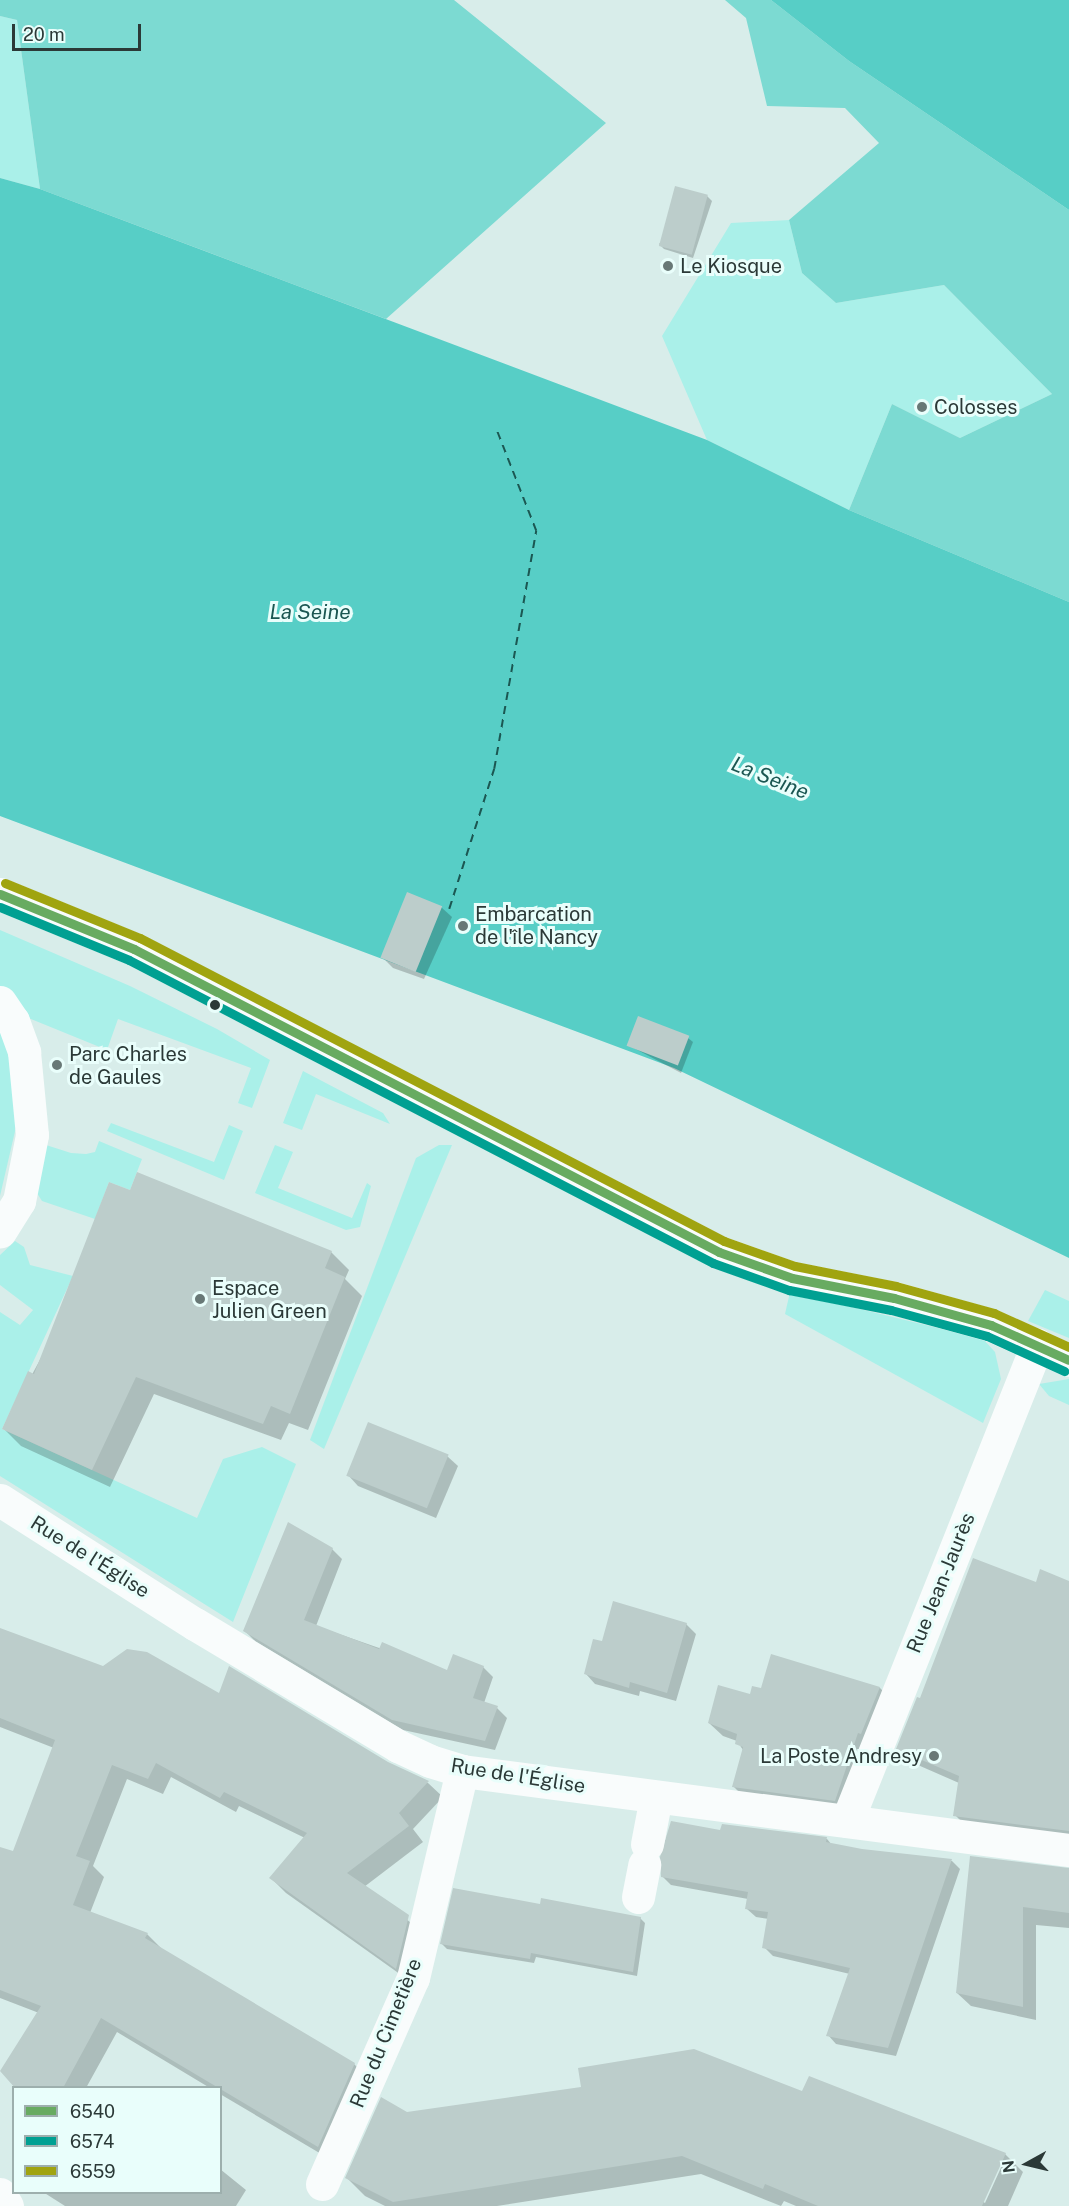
<!DOCTYPE html>
<meta charset="utf-8">
<style>
body{margin:0}
#map{position:relative;width:1069px;height:2206px;overflow:hidden;background:#d8edea;font-family:"Public Sans",sans-serif}
div>[style]{position:absolute}
[style*='--x']{left:calc(var(--x)*1px);top:calc(var(--y)*1px);width:calc(var(--w)*1px);rotate:calc(var(--a)*1deg)}
.green>*{inset:0;background:#aaf0e9}
.forest>*{inset:0;background:#7cdad2}
.water>*{inset:0;background:#57cec6}
.shadow>*{inset:0;background:#0003}
.ferry>*{height:1.5px;margin-top:-0.75px;transform-origin:0;background:repeating-linear-gradient(90deg,#1b5752 0 8px,transparent 0 14px)}
.building>*{inset:0;background:#bccdcb;transform-origin:0 0}
.street>*{height:33px;margin:-16.5px;padding:0 16.5px;transform-origin:16.5px;border-radius:16.5px;background:#f9fcfc}
.bus-1>*{height:9px;margin:-4.5px;padding:0 4.5px;transform-origin:4.5px;border-radius:4.5px;background:#68ab61}
.bus-2>*{height:9px;margin:-4.5px;padding:0 4.5px;transform-origin:4.5px;border-radius:4.5px;background:#00a092}
.bus-3>*{height:9px;margin:-4.5px;padding:0 4.5px;transform-origin:4.5px;border-radius:4.5px;background:#a0a410}
.dots>*{width:16px;height:16px;translate:-50% -50%;box-sizing:border-box;border:3px solid #e9fefb;border-radius:50%}
span{translate:-50% -50%;white-space:nowrap;text-align:center;line-height:1.15;-webkit-text-stroke:6px #e9fefb;paint-order:stroke}
.poi-label{font-size:20px;color:#2b3937}
.left{translate:0 -50%;text-align:left}
.right{translate:-100% -50%;text-align:right}
.street-label{font-size:20px;color:#2b3937}
.water-label{font-size:21px;color:#1b5752;font-style:italic}
.legend{position:absolute;left:12px;top:2086px;width:210px;height:108px;box-sizing:border-box;background:#e9fefb;border:2px solid #9dafad;margin:0;padding:8px 10px;list-style:none;font-size:18px;color:#2b3937}
.legend li{display:flex;align-items:center;gap:12px;height:30px}
.legend b{width:30px;border:2px solid #9dafad}
.north{position:absolute;left:997px;top:2134px;width:60px;height:60px;-webkit-text-stroke:4px #e9fefb;paint-order:stroke;rotate:262deg;font-size:16px;font-weight:700;line-height:24px;text-align:center;color:#2b3937}
.north::after{content:'';display:block;margin:auto;width:21px;height:27px;background:#2b3937;clip-path:polygon(50% 0,100% 100%,50% 72%,0 100%)}
.scale{position:absolute;left:12px;top:24px;width:129px;height:27px;box-sizing:border-box;border:3px solid #2b3937;border-top:0;padding-left:8px;font-size:18px;line-height:21px;white-space:nowrap;color:#2b3937;-webkit-text-stroke:4px #e9fefb;paint-order:stroke}
</style>
<div id="map">
<div class="green">
<div style="clip-path:polygon(0 16px,17px 20px,40px 189px,0 178px)"></div>
<div style="clip-path:polygon(789px 220px,802px 273px,836px 303px,944px 285px,1052px 394px,960px 438px,892px 404px,849px 510px,707px 440px,662px 336px,731px 223px)"></div>
<div style="clip-path:polygon(0 930px,130px 986px,217px 1029px,270px 1060px,252px 1108px,238px 1103px,251px 1068px,118px 1019px,107px 1050px,26px 1017px,0 989px)"></div>
<div style="clip-path:polygon(0 1028px,15px 1059px,19px 1114px,0 1196px)"></div>
<div style="clip-path:polygon(303px 1071px,383px 1113px,390px 1124px,316px 1094px,302px 1130px,283px 1123px)"></div>
<div style="clip-path:polygon(111px 1123px,214px 1162px,229px 1125px,243px 1131px,224px 1180px,107px 1131px)"></div>
<div style="clip-path:polygon(99px 1141px,142px 1159px,130px 1190px,109px 1182px,95px 1219px,42px 1201px,35px 1190px,46px 1145px,71px 1153px,86px 1154px,95px 1152px)"></div>
<div style="clip-path:polygon(275px 1145px,293px 1152px,278px 1188px,352px 1218px,367px 1183px,371px 1186px,360px 1227px,346px 1230px,255px 1193px)"></div>
<div style="clip-path:polygon(439px 1145px,452px 1145px,324px 1449px,310px 1440px,416px 1158px)"></div>
<div style="clip-path:polygon(15px 1241px,24px 1247px,30px 1265px,73px 1276px,2px 1429px,197px 1518px,223px 1459px,262px 1447px,296px 1464px,233px 1622px,0 1476px,0 1312px,20px 1325px,33px 1310px,0 1285px,0 1255px)"></div>
<div style="clip-path:polygon(1045px 1290px,1069px 1301px,1069px 1338px,1028px 1321px)"></div>
<div style="clip-path:polygon(790px 1292px,983px 1339px,995px 1352px,1001px 1379px,983px 1423px,785px 1314px)"></div>
<div style="clip-path:polygon(1069px 1379px,1069px 1405px,1049px 1396px,1039px 1384px)"></div>
</div>
<div class="forest">
<div style="clip-path:polygon(0 0,454px 0,606px 123px,386px 319px,40px 189px,17px 20px,0 16px)"></div>
<div style="clip-path:polygon(725px 0,771px 0,849px 61px,1069px 210px,1069px 602px,849px 510px,892px 404px,960px 438px,1052px 394px,944px 285px,836px 303px,802px 273px,789px 220px,879px 143px,845px 108px,767px 106px,746px 18px)"></div>
</div>
<div class="water">
<div style="clip-path:polygon(771px 0,1069px 0,1069px 210px,849px 61px)"></div>
<div style="clip-path:polygon(0 178px,40px 189px,707px 440px,849px 510px,1069px 602px,1069px 1258px,674px 1068px,0 816px)"></div>
</div>
<div class="shadow">
<div style="clip-path:polygon(707px 196px,712px 201px,693px 258px,664px 249px,659px 244px)"></div>
<div style="clip-path:polygon(441px 907px,452px 917px,424px 979px,393px 968px,383px 958px)"></div>
<div style="clip-path:polygon(688px 1038px,693px 1042px,681px 1073px,628px 1045px)"></div>
<div style="clip-path:polygon(131px 1192px,331px 1252px,349px 1270px,345px 1279px,362px 1296px,308px 1430px,289px 1423px,281px 1440px,154px 1394px,110px 1487px,21px 1446px,3px 1428px)"></div>
<div style="clip-path:polygon(447px 1456px,458px 1466px,436px 1518px,358px 1486px,348px 1475px)"></div>
<div style="clip-path:polygon(332px 1549px,342px 1559px,316px 1626px,448px 1672px,483px 1667px,493px 1677px,484px 1703px,497px 1708px,507px 1718px,495px 1750px,403px 1730px,255px 1641px,245px 1631px)"></div>
<div style="clip-path:polygon(1069px 1582px,1069px 1842px,969px 1829px,955px 1815px,959px 1783px,911px 1762px,898px 1749px,921px 1700px,1037px 1584px)"></div>
<div style="clip-path:polygon(686px 1624px,696px 1634px,676px 1701px,640px 1691px,639px 1696px,595px 1684px,586px 1674px,603px 1643px)"></div>
<div style="clip-path:polygon(0 1630px,104px 1668px,219px 1695px,388px 1763px,428px 1783px,443px 1797px,413px 1829px,423px 1842px,364px 1887px,423px 1932px,411px 1982px,286px 1893px,271px 1878px,305px 1838px,239px 1806px,236px 1812px,171px 1777px,163px 1794px,127px 1779px,93px 1866px,104px 1877px,90px 1913px,147px 1934px,162px 1949px,354px 2064px,369px 2079px,333px 2161px,220px 2094px,220px 2088px,210px 2088px,117px 2032px,86px 2088px,17px 2088px,39px 2013px,0 1998px,0 1848px,13px 1853px,54px 1748px,0 1727px)"></div>
<div style="clip-path:polygon(772px 1656px,880px 1688px,893px 1701px,848px 1813px,747px 1800px,734px 1787px,743px 1750px,737px 1741px,723px 1736px,709px 1723px,762px 1690px)"></div>
<div style="clip-path:polygon(721px 1832px,827px 1839px,832px 1845px,862px 1850px,952px 1861px,960px 1869px,896px 2056px,836px 2044px,828px 2035px,850px 1974px,773px 1956px,764px 1947px,769px 1919px,756px 1917px,747px 1909px,748px 1899px,671px 1885px,662px 1876px)"></div>
<div style="clip-path:polygon(971px 1858px,1069px 1869px,1069px 1928px,1036px 1925px,1036px 2020px,971px 2006px,957px 1993px)"></div>
<div style="clip-path:polygon(541px 1905px,640px 1918px,645px 1923px,637px 1976px,536px 1957px,534px 1963px,447px 1949px,442px 1944px)"></div>
<div style="clip-path:polygon(evenodd,803px 2092px,1005px 2154px,1023px 2172px,1008px 2206px,796px 2206px,784px 2201px,781px 2206px,701px 2174px,497px 2206px,385px 2206px,365px 2196px,347px 2178px,407px 2113px,803px 2092px,1000px 2161px,1004px 2161px,985px 2203px,982px 2201px,1000px 2161px)"></div>
<div style="clip-path:polygon(220px 2169px,246px 2190px,236px 2206px,65px 2206px,43px 2192px,220px 2192px)"></div>
</div>
<div class="ferry">
<div style="--x:449;--y:909;--w:147;--a:-72.2"></div>
<div style="--x:494;--y:769;--w:242;--a:-80"></div>
<div style="--x:536;--y:531;--w:110;--a:-111.4"></div>
</div>
<div class="building">
<div style="left:675px;top:186px;width:34px;height:62px;rotate:15deg"></div>
<div style="left:407px;top:892px;width:38px;height:71px;rotate:22deg"></div>
<div style="left:638px;top:1016px;width:55px;height:32px;rotate:21deg"></div>
<div style="clip-path:polygon(137px 1172px,332px 1251px,325px 1268px,345px 1277px,290px 1414px,271px 1406px,263px 1424px,136px 1377px,92px 1470px,2px 1429px,28px 1371px,34px 1374px,109px 1182px,130px 1190px)"></div>
<div style="left:368px;top:1422px;width:87px;height:58px;rotate:22deg"></div>
<div style="clip-path:polygon(288px 1522px,333px 1548px,304px 1620px,379px 1649px,382px 1642px,447px 1670px,453px 1654px,484px 1666px,473px 1698px,498px 1706px,485px 1741px,392px 1720px,243px 1631px)"></div>
<div style="clip-path:polygon(973px 1558px,1036px 1582px,1040px 1569px,1069px 1581px,1069px 1831px,953px 1816px,959px 1776px,896px 1749px,917px 1697px,920px 1698px)"></div>
<div style="clip-path:polygon(613px 1601px,687px 1623px,667px 1693px,630px 1682px,629px 1688px,584px 1674px,593px 1639px,602px 1641px)"></div>
<div style="clip-path:polygon(0 1628px,103px 1666px,127px 1649px,147px 1652px,219px 1693px,229px 1666px,388px 1762px,429px 1781px,399px 1813px,409px 1826px,347px 1873px,409px 1915px,396px 1969px,269px 1878px,307px 1833px,224px 1792px,220px 1798px,156px 1763px,148px 1779px,112px 1765px,76px 1856px,90px 1861px,73px 1905px,148px 1933px,145px 1938px,355px 2063px,318px 2147px,101px 2018px,63px 2088px,15px 2088px,0 2071px,41px 2006px,0 1990px,0 1847px,13px 1851px,55px 1740px,0 1718px)"></div>
<div style="clip-path:polygon(771px 1654px,880px 1687px,861px 1734px,858px 1733px,835px 1801px,732px 1787px,743px 1747px,735px 1744px,737px 1734px,708px 1723px,718px 1685px,750px 1694px,752px 1686px,761px 1688px)"></div>
<div style="clip-path:polygon(671px 1821px,720px 1830px,722px 1824px,827px 1837px,826px 1842px,862px 1849px,952px 1859px,888px 2048px,826px 2036px,850px 1968px,762px 1948px,768px 1912px,745px 1909px,748px 1892px,661px 1877px,660px 1857px)"></div>
<div style="clip-path:polygon(970px 1856px,1069px 1868px,1069px 1913px,1023px 1907px,1023px 2007px,956px 1993px)"></div>
<div style="clip-path:polygon(453px 1888px,540px 1904px,541px 1898px,641px 1917px,633px 1972px,531px 1953px,530px 1959px,440px 1944px)"></div>
<div style="clip-path:polygon(694px 2049px,802px 2091px,809px 2076px,1006px 2153px,982px 2206px,818px 2206px,765px 2184px,763px 2189px,682px 2156px,393px 2202px,345px 2178px,381px 2097px,407px 2112px,581px 2087px,578px 2068px)"></div>
</div>
<div class="street">
<div style="--x:0;--y:894;--w:145;--a:22.3"></div>
<div style="--x:134;--y:949;--w:659;--a:27.38"></div>
<div style="--x:719;--y:1252;--w:77;--a:19.6"></div>
<div style="--x:792;--y:1278;--w:104;--a:11.1"></div>
<div style="--x:894;--y:1298;--w:101;--a:15.6"></div>
<div style="--x:991;--y:1325;--w:85;--a:24.2"></div>
<div style="--x:0;--y:1002;--w:23;--a:56"></div>
<div style="--x:13;--y:1021;--w:33;--a:70"></div>
<div style="--x:24;--y:1052;--w:83;--a:84.5"></div>
<div style="--x:32;--y:1135;--w:67;--a:101.1"></div>
<div style="--x:19;--y:1201;--w:36;--a:122"></div>
<div style="--x:0;--y:1500;--w:231;--a:32.5"></div>
<div style="--x:195;--y:1624;--w:237;--a:31"></div>
<div style="--x:398;--y:1746;--w:35;--a:25"></div>
<div style="--x:430;--y:1761;--w:34;--a:17"></div>
<div style="--x:462;--y:1771;--w:612;--a:7.42"></div>
<div style="--x:847;--y:1821;--w:513;--a:-68.24"></div>
<div style="--x:647;--y:1844;--w:48;--a:-79.2"></div>
<div style="--x:638;--y:1897;--w:33;--a:-79"></div>
<div style="--x:322;--y:2184;--w:225;--a:-66.2"></div>
<div style="--x:413;--y:1978;--w:213;--a:-76.7"></div>
<div style="--x:0;--y:2194;--w:14;--a:60"></div>
</div>
<div class="bus-1">
<div style="--x:0;--y:894;--w:145;--a:22.3"></div>
<div style="--x:134;--y:949;--w:659;--a:27.38"></div>
<div style="--x:719;--y:1252;--w:77;--a:19.6"></div>
<div style="--x:792;--y:1278;--w:104;--a:11.1"></div>
<div style="--x:894;--y:1298;--w:101;--a:15.6"></div>
<div style="--x:991;--y:1325;--w:85;--a:24.2"></div>
</div>
<div class="bus-2">
<div style="--x:0;--y:907;--w:139;--a:22.3"></div>
<div style="--x:129;--y:960;--w:658;--a:27.42"></div>
<div style="--x:713;--y:1263;--w:81;--a:19.6"></div>
<div style="--x:789;--y:1290;--w:104;--a:11.1"></div>
<div style="--x:891;--y:1310;--w:99;--a:15.2"></div>
<div style="--x:987;--y:1336;--w:85;--a:24.4"></div>
</div>
<div class="bus-3">
<div style="--x:5;--y:883;--w:146;--a:22.2"></div>
<div style="--x:140;--y:938;--w:658;--a:27.42"></div>
<div style="--x:724;--y:1241;--w:75;--a:19.4"></div>
<div style="--x:795;--y:1266;--w:103;--a:11.2"></div>
<div style="--x:896;--y:1286;--w:102;--a:15.4"></div>
<div style="--x:994;--y:1313;--w:82;--a:24.4"></div>
</div>
<div class="dots">
<div style="left:668px;top:266px;background:#687876"></div>
<div style="left:922px;top:407px;background:#687876"></div>
<div style="left:463px;top:926px;background:#687876"></div>
<div style="left:215px;top:1005px;background:#2b3937"></div>
<div style="left:57px;top:1065px;background:#687876"></div>
<div style="left:200px;top:1299px;background:#687876"></div>
<div style="left:934px;top:1756px;background:#687876"></div>
</div>
<div class="poi-label">
<span class="left" style="left:680px;top:266px">Le Kiosque</span>
<span class="left" style="left:934px;top:407px">Colosses</span>
<span class="left" style="left:475px;top:926px">Embarcation<br>de l'île Nancy</span>
<span class="left" style="left:69px;top:1066px">Parc Charles<br>de Gaules</span>
<span class="left" style="left:212px;top:1300px">Espace<br>Julien Green</span>
<span class="right" style="left:922px;top:1756px">La Poste Andresy</span>
</div>
<div class="street-label">
<span style="left:90px;top:1557px;rotate:32deg">Rue de l'Église</span>
<span style="left:941px;top:1583px;rotate:-68deg">Rue Jean-Jaurès</span>
<span style="left:518px;top:1776px;rotate:9deg">Rue de l'Église</span>
<span style="left:386px;top:2033px;rotate:-68deg">Rue du Cimetière</span>
</div>
<div class="water-label">
<span style="left:310px;top:612px">La Seine</span>
<span style="left:770px;top:778px;rotate:22deg">La Seine</span>
</div>
<ul class="legend">
<li><b style="height:8px;background:#68ab61"></b>6540</li>
<li><b style="height:8px;background:#00a092"></b>6574</li>
<li><b style="height:8px;background:#a0a410"></b>6559</li>
</ul>
<div class="north">N</div>
<div class="scale">20 m</div>
</div>
